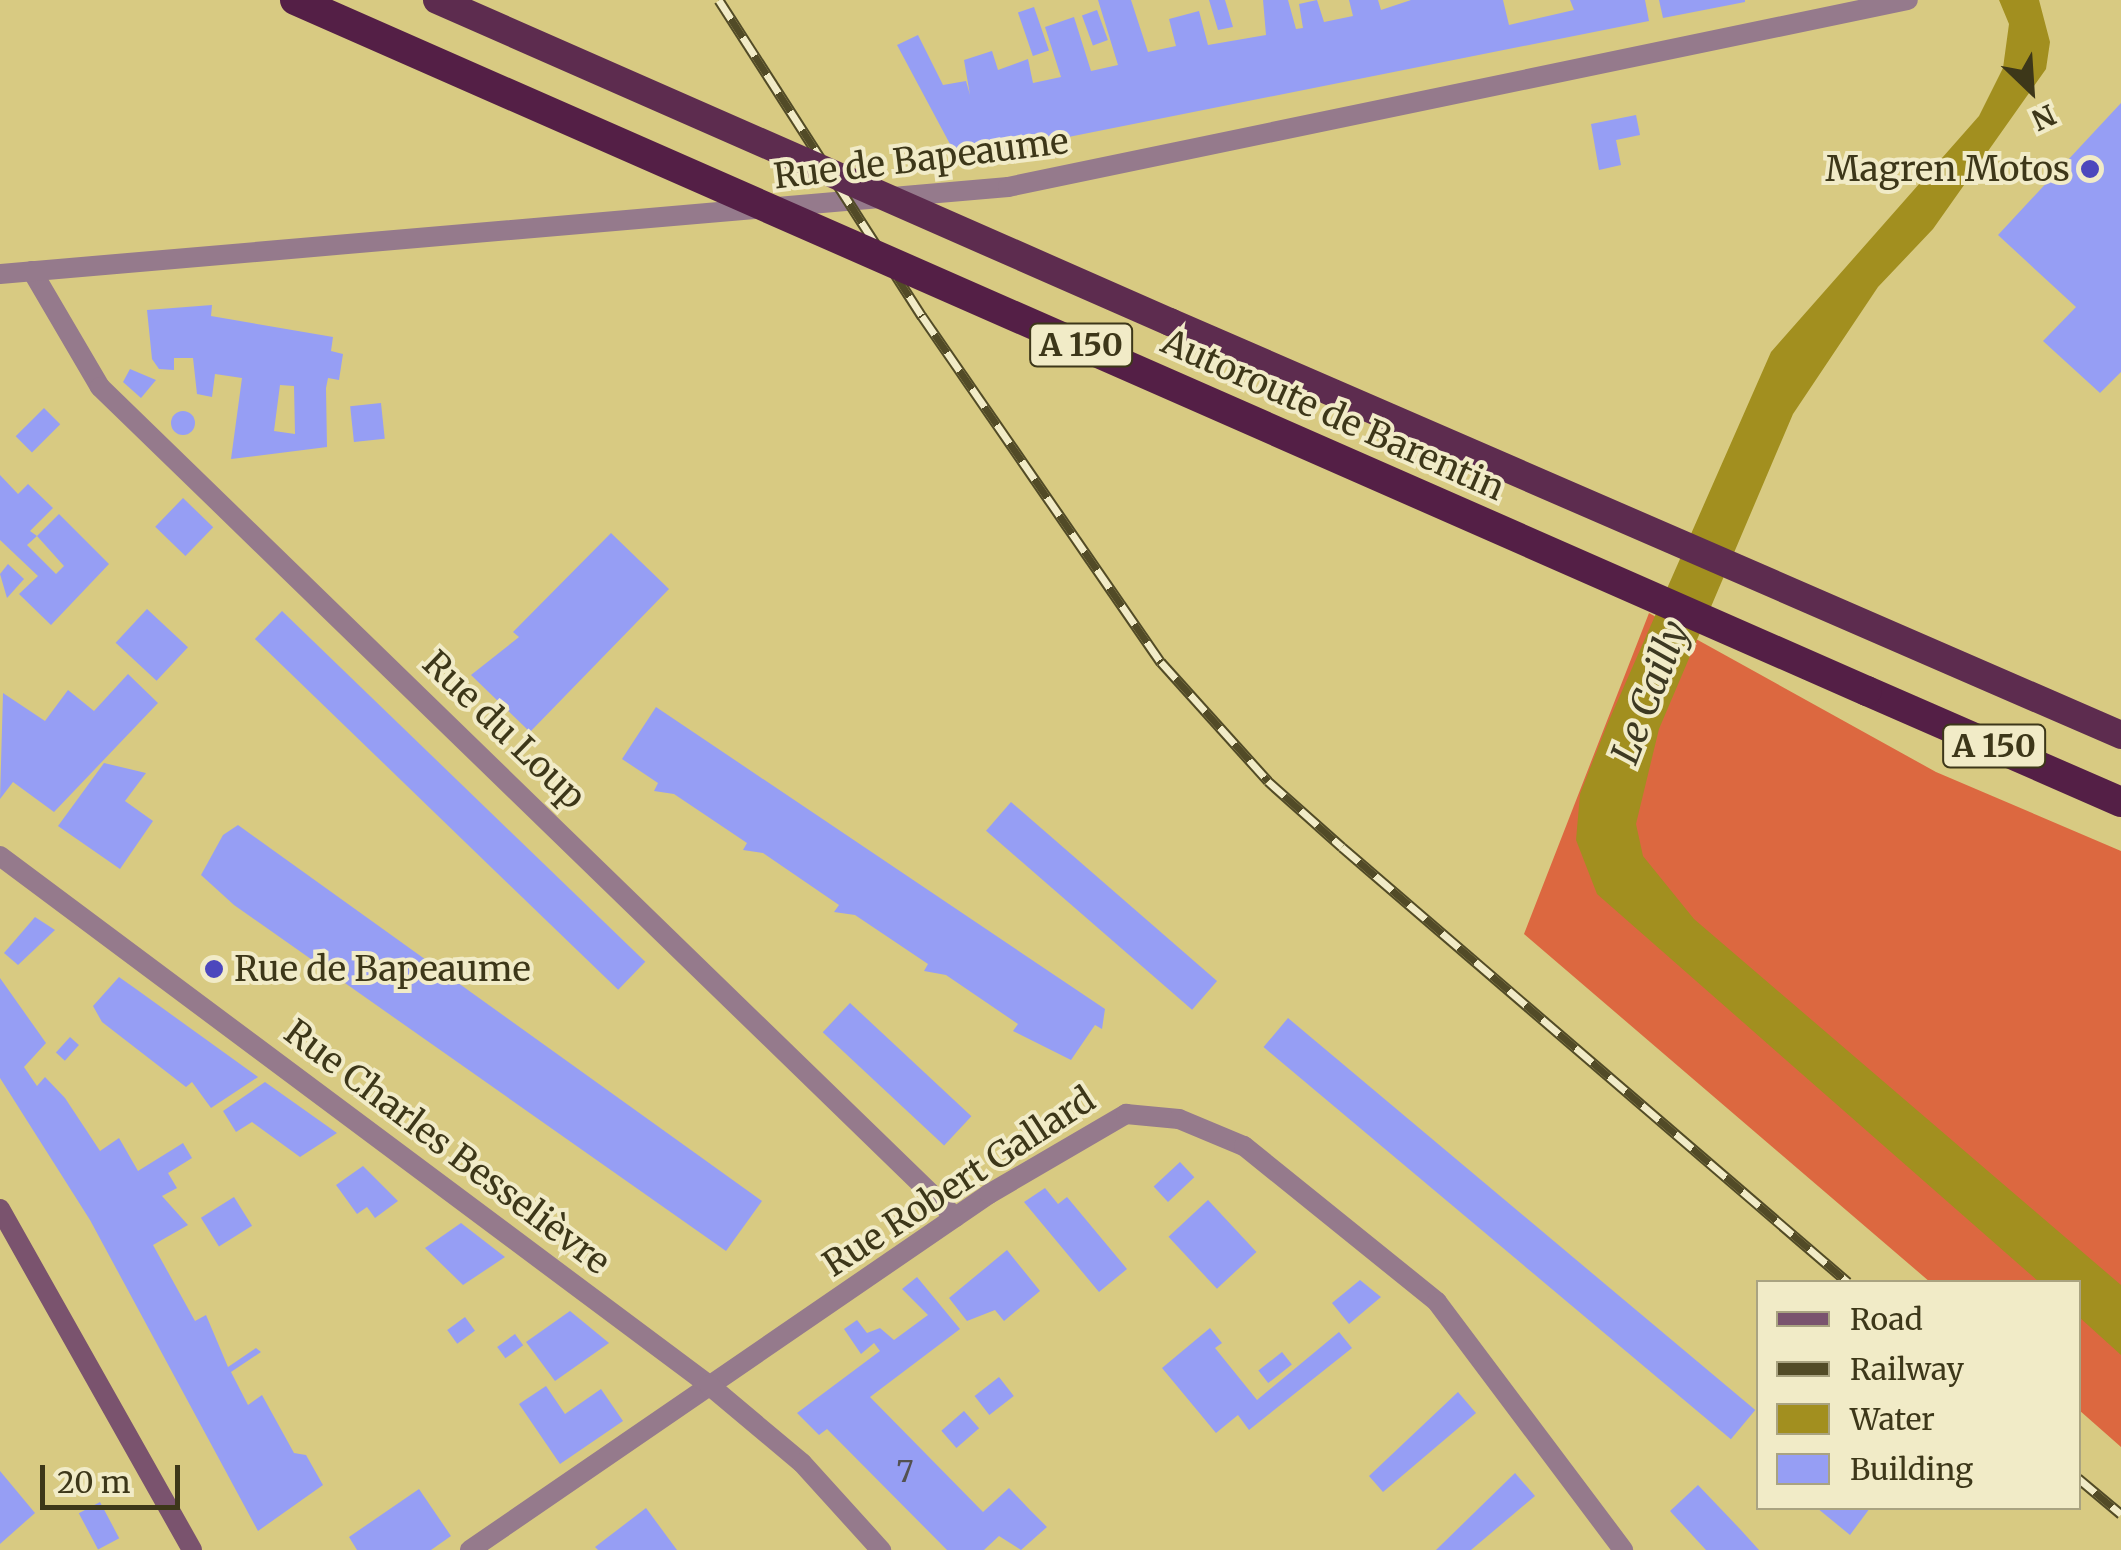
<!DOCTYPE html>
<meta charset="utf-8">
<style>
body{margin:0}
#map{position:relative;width:2121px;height:1550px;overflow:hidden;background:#d8ca82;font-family:Merriweather,serif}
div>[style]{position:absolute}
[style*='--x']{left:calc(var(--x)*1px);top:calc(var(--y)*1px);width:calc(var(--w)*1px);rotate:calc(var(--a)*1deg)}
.forest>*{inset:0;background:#dc6840}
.water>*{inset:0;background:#a28f1f}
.building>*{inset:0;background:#969ef4;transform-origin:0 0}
.round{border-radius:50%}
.minor>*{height:20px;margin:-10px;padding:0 10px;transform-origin:10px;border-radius:10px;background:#957a8c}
.tertiary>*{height:20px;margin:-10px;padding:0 10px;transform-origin:10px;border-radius:10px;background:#957a8c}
.secondary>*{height:20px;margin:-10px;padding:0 10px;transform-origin:10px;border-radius:10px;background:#7a536e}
.trunk>*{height:28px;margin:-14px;padding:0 14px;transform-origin:14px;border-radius:14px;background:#5d2c4f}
.motorway>*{height:30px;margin:-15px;padding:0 15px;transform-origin:15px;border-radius:15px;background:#541f46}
.rail>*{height:11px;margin-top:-5.5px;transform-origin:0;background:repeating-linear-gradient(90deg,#f1ebc7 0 22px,#524b27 0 44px);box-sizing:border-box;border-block:2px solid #524b27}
.trunk-bridge>*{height:28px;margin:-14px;padding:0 14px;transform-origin:14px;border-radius:14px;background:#5d2c4f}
.motorway-bridge>*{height:30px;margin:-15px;padding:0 15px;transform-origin:15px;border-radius:15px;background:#541f46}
.dots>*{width:28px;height:28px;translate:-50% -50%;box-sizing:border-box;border:5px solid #f1ebc7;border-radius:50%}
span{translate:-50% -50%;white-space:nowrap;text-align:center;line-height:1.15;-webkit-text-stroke:8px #f1ebc7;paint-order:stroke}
.number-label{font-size:30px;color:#535150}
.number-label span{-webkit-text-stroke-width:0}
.shield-label span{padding:2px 8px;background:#f1ebc7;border:2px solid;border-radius:8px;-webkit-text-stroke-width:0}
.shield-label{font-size:32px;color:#3d3719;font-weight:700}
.street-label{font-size:35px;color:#3d3719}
.poi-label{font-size:35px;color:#3d3719}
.right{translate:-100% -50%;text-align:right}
.left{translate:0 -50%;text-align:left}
.water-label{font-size:38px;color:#3d3922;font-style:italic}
.legend{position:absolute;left:1756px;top:1280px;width:325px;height:230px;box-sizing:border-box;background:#f1ebc7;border:2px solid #a9a381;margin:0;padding:12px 18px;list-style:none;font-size:30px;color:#3d3719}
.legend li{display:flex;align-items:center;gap:20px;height:50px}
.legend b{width:50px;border:2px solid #a9a381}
.north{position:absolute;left:1981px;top:40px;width:100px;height:100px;-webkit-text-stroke:8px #f1ebc7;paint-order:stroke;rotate:155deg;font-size:28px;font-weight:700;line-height:40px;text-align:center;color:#3d3719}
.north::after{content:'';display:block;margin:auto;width:35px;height:45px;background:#3d3719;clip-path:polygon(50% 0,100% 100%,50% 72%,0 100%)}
.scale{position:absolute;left:40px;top:1465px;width:140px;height:45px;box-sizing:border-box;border:5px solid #3d3719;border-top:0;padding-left:12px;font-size:30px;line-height:35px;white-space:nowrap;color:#3d3719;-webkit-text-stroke:8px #f1ebc7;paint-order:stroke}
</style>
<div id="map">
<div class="forest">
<div style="clip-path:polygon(1649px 613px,1936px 772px,2121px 851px,2121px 1447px,2079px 1410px,2078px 1282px,1930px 1282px,1524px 934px)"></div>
</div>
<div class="water">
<div style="clip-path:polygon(1999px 0,2039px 0,2050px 42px,2046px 69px,1933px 229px,1878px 287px,1793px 414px,1659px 729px,1636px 824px,1643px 856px,1694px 919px,2121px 1285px,2121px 1355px,2079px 1317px,2078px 1282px,2039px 1282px,1597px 894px,1576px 840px,1580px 794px,1607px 725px,1771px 352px,1979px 116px,2003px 68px,2009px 24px)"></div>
</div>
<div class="building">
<div style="clip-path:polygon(1098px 0,1131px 0,1148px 52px,1176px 46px,1169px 19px,1199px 11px,1208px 45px,1266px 35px,1263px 0,1288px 0,1296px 29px,1303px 28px,1299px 4px,1317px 0,1324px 22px,1353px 16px,1349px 0,1378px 0,1381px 10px,1411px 0,1503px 0,1509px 25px,1574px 10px,1570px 0,1645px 0,1649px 21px,958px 159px,897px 45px,918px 35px,943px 85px,966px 81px,970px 95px,964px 60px,992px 51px,998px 70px,1028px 59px,1033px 83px,1061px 77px,1045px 27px,1074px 17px,1091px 71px,1118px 65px)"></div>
<div style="clip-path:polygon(1209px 0,1225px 0,1233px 27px,1218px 30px)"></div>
<div style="clip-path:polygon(1659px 0,1745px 0,1745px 2px,1663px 18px)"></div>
<div style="left:1034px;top:7px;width:46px;height:17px;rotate:71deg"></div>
<div style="left:1097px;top:10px;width:32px;height:16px;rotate:70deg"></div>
<div style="clip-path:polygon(2121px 103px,2121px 372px,2100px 393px,2043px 341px,2076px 307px,1998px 235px)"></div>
<div style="clip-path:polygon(1636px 115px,1640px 135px,1616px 140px,1621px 165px,1599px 170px,1591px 124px)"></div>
<div style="clip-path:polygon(evenodd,212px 305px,211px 316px,333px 337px,331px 351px,343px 354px,339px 380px,328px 378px,326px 388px,327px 447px,231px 459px,242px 378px,215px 374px,212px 397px,197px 394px,193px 358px,174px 358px,174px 370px,159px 369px,152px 359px,147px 310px,212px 305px,280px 385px,294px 386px,295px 434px,274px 431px,280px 385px)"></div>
<div style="clip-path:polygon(130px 369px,156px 380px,141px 398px,123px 382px)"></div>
<div style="left:381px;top:403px;width:36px;height:31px;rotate:84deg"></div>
<div style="left:44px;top:408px;width:23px;height:40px;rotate:45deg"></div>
<div class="round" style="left:171px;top:411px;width:24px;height:24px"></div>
<div style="clip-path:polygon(evenodd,0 475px,18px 494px,28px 484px,53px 508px,30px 531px,37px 536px,59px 514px,109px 564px,51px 625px,19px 594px,38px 576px,0 540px,0 475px,37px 536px,64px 566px,56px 574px,27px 545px,37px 536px)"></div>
<div style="left:183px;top:498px;width:42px;height:40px;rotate:44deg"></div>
<div style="clip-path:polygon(611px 533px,669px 589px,530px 732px,471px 675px,519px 637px,513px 632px)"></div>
<div style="clip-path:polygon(8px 564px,24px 579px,7px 598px,0 574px)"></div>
<div style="left:147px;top:609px;width:56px;height:46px;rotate:43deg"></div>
<div style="left:282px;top:611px;width:505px;height:39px;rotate:44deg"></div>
<div style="clip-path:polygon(128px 674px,158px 703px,54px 812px,13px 782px,0 799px,3px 693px,45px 721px,68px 690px,94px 711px)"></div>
<div style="clip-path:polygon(656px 707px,1105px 1009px,1102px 1029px,1095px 1025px,1071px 1060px,1013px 1031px,1018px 1024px,946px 975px,924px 971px,928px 964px,855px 915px,834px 912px,839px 905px,763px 853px,743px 850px,747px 843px,674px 794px,654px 791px,658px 783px,622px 759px)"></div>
<div style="clip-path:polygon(104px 763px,146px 773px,125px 801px,153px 821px,120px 869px,58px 826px)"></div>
<div style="left:1011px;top:802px;width:273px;height:38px;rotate:41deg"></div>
<div style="clip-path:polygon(238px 825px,762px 1201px,726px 1251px,234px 905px,201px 875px,223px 835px)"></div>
<div style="clip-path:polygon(35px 917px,55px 930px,18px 965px,4px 953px)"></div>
<div style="clip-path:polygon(119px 977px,136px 989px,258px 1077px,211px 1108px,192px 1082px,186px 1087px,102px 1022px,93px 1006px)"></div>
<div style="clip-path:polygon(0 978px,46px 1043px,24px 1067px,37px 1086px,45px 1077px,65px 1098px,100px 1151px,119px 1138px,138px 1171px,183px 1143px,192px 1158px,168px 1173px,177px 1188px,162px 1196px,188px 1225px,153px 1245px,195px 1321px,206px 1315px,228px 1367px,256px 1348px,261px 1352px,231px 1372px,248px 1405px,262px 1395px,294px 1453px,306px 1455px,323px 1485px,258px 1531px,90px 1220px,0 1078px)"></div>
<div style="left:850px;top:1003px;width:166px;height:40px;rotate:43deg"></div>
<div style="left:1288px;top:1018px;width:610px;height:38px;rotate:40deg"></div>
<div style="left:70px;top:1037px;width:12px;height:21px;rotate:42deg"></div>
<div style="clip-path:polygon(265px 1082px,337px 1133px,300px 1157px,252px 1122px,236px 1132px,223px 1111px)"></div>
<div style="left:1180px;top:1162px;width:21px;height:36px;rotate:47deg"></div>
<div style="clip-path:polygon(363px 1166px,398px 1201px,375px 1218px,367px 1207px,357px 1214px,336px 1185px)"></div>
<div style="clip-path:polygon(1045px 1188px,1058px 1204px,1067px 1197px,1127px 1269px,1099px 1292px,1024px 1202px)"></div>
<div style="left:234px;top:1197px;width:34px;height:39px;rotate:58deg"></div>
<div style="left:1208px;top:1200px;width:71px;height:54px;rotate:47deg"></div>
<div style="clip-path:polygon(461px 1223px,505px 1257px,463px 1285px,425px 1248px)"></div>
<div style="clip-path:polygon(1007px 1250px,1040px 1291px,1004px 1321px,995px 1310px,967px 1321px,949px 1298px)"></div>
<div style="clip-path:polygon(917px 1277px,960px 1329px,870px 1397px,983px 1512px,1009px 1488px,1030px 1510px,1047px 1527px,1021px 1550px,999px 1536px,984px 1550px,947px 1550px,827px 1429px,819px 1435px,797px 1413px,880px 1351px,874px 1343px,861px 1354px,844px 1329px,857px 1320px,867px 1333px,880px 1328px,894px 1340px,928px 1315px,902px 1289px)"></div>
<div style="clip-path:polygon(1360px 1280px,1381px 1297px,1349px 1324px,1332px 1303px)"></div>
<div style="clip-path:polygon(570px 1311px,609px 1343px,555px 1381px,526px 1342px)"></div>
<div style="left:465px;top:1317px;width:17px;height:22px;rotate:54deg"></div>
<div style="clip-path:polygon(1210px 1328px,1222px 1343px,1215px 1348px,1257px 1400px,1339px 1332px,1352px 1348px,1249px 1430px,1238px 1415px,1216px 1433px,1162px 1368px)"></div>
<div style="left:515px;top:1334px;width:14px;height:22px;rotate:54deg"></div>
<div style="left:1282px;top:1352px;width:16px;height:30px;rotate:52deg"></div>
<div style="left:999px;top:1377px;width:24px;height:31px;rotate:52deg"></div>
<div style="clip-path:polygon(546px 1386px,565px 1414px,601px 1389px,623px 1421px,560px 1464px,519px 1404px)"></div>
<div style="clip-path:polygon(1458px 1392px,1476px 1413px,1383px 1492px,1369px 1476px)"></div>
<div style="left:964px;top:1411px;width:23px;height:30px;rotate:49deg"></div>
<div style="clip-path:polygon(0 1471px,35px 1513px,0 1544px)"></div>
<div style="clip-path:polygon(1515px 1473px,1535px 1496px,1471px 1550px,1436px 1550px)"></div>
<div style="clip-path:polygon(1698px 1485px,1740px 1529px,1759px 1550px,1706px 1550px,1670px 1511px)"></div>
<div style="clip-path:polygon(419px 1489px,451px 1536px,431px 1550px,357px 1550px,349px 1537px)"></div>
<div style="left:100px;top:1502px;width:41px;height:24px;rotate:62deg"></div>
<div style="clip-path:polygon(646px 1508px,677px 1550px,598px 1550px,595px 1547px)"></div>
<div style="clip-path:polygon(1817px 1508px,1870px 1508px,1850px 1535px)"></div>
</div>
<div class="minor">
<div style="--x:32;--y:271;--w:134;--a:59.6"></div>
<div style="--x:100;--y:387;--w:1192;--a:44.15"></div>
<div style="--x:470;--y:1550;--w:629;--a:-34.45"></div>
<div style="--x:989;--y:1194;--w:159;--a:-30.3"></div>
<div style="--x:1126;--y:1114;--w:53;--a:5.4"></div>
<div style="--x:1179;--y:1119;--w:70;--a:22.6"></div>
<div style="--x:1244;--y:1146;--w:248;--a:38.9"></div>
<div style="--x:1437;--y:1302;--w:310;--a:53.1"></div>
</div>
<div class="tertiary">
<div style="--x:0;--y:274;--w:1012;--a:-4.93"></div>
<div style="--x:1008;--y:187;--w:919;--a:-11.74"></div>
<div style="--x:0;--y:856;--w:885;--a:36.73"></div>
<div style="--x:709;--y:1385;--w:121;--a:40"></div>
<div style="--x:802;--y:1463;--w:118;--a:47.8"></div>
</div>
<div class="secondary">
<div style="--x:0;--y:1209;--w:391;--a:60.6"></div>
</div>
<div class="trunk">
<div style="--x:1170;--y:322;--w:1037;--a:23.47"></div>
</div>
<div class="motorway">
<div style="--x:1867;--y:691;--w:277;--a:23.6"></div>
</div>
<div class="rail">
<div style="--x:719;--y:0;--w:376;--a:57.3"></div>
<div style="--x:922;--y:316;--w:421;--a:55.4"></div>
<div style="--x:1161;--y:662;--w:160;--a:48"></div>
<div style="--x:1268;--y:781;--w:99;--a:41.7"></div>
<div style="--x:1342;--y:847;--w:667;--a:40.69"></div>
<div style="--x:2078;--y:1478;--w:56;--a:39.9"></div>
</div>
<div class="trunk-bridge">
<div style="--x:437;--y:0;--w:801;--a:23.72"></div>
</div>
<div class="motorway-bridge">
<div style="--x:295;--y:0;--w:1717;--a:23.73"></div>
</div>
<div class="dots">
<div style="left:2090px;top:169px;background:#4c47bd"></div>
<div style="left:214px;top:969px;background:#4c47bd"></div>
</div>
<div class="number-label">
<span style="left:905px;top:1471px">7</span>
</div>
<div class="shield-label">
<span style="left:1081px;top:345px">A 150</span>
<span style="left:1994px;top:746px">A 150</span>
</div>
<div class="street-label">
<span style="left:921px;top:159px;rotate:-7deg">Rue de Bapeaume</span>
<span style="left:1333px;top:415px;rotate:24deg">Autoroute de Barentin</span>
<span style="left:504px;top:730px;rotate:44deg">Rue du Loup</span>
<span style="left:447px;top:1147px;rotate:37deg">Rue Charles Besselièvre</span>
<span style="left:959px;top:1182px;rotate:-33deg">Rue Robert Gallard</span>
</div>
<div class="poi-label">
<span class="right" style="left:2070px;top:169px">Magren Motos</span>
<span class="left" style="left:234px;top:969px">Rue de Bapeaume</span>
</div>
<div class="water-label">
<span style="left:1650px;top:692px;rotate:-69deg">Le Cailly</span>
</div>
<ul class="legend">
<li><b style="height:12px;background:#7a536e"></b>Road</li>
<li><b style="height:12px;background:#524b27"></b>Railway</li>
<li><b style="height:28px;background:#a28f1f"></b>Water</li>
<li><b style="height:28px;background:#969ef4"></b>Building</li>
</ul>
<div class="north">N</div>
<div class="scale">20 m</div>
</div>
